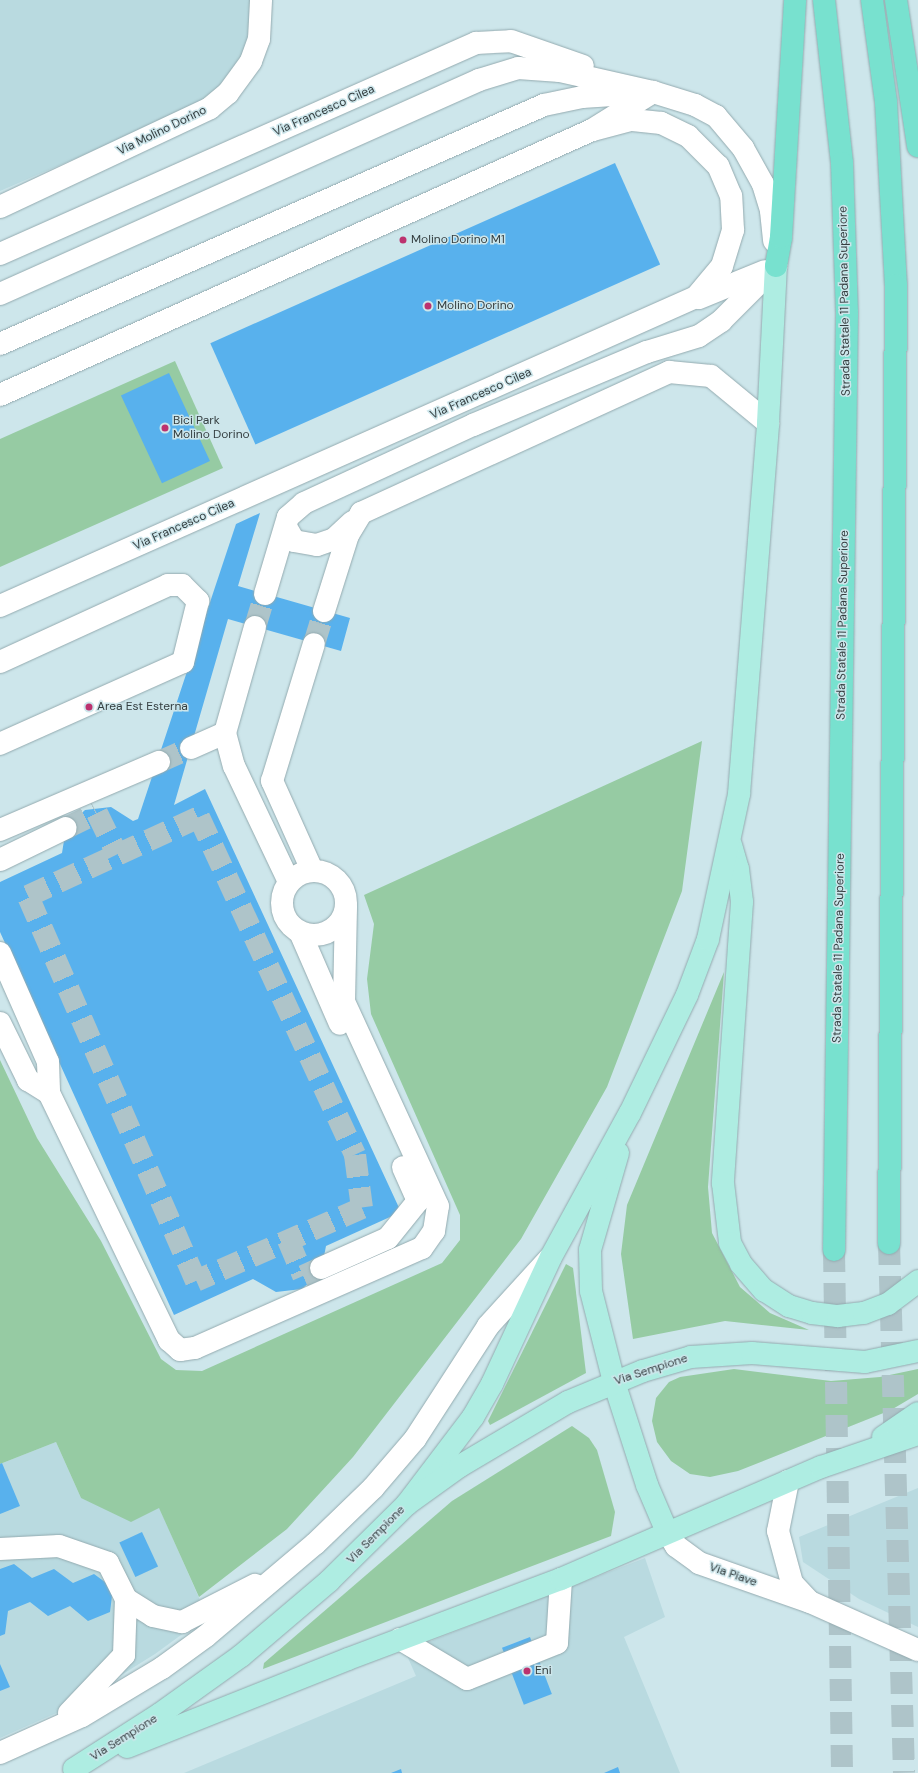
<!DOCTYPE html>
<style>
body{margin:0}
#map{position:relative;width:918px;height:1773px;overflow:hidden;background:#cde6eb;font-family:"DM Sans",sans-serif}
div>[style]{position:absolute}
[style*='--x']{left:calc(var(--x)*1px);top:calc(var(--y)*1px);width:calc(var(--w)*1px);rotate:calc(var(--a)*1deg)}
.built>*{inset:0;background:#b9dae0}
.green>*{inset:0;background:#96cba3}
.building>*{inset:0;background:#58b1ed;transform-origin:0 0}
.minor-tunnel>*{height:22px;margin-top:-11px;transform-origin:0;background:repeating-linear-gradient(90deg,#aec4c9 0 22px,transparent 0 33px)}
.highway-tunnel>*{height:22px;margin-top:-11px;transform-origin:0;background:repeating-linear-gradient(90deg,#aec4c9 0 22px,transparent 0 33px)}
.roads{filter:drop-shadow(0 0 1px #93aaaf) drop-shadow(0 0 1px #93aaaf)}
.minor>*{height:22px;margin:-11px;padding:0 11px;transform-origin:11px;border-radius:11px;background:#fff}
.minor>.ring{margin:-11px;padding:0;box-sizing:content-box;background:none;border:22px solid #fff;border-radius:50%}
.major>*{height:22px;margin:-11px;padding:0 11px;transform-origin:11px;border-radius:11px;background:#aeede2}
.highway>*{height:22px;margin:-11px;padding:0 11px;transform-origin:11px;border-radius:11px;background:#78e1cf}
.dots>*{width:11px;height:11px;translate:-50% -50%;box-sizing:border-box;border:2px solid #cde6eb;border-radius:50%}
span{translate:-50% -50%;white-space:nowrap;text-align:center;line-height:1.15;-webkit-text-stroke:3px #cde6eb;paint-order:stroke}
.street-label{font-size:12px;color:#343e40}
.poi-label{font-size:12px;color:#343e40}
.left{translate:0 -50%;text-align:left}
</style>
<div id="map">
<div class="built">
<div style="clip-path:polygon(0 0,251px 0,252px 7px,246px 47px,226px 81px,200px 101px,162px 121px,0 191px)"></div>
<div style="clip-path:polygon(56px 1442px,81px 1498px,159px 1507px,207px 1616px,155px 1654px,70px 1707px,0 1738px,0 1464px)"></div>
<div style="clip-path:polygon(918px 1488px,918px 1627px,859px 1599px,803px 1562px,799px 1537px)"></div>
<div style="clip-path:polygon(645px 1558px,665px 1617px,624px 1637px,680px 1773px,184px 1773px,416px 1676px,405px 1651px)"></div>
</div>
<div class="green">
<div style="clip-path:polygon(175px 361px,223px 468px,0 567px,0 439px)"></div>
<div style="clip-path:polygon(702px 741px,682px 891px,607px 1087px,521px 1239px,353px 1457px,287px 1529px,199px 1597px,159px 1508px,131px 1522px,81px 1498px,56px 1442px,0 1464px,0 1060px,37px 1138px,101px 1241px,161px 1359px,176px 1370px,202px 1371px,442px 1263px,460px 1240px,460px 1215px,371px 1014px,367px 979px,374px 924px,364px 895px)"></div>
<div style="clip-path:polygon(724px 972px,708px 1187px,712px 1233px,740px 1287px,770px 1313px,809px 1330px,725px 1321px,633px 1339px,621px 1254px,627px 1205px)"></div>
<div style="clip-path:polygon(566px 1264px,573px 1268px,586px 1373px,490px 1425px,488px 1421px)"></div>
<div style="clip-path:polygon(734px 1369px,831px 1381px,880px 1377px,918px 1369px,918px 1394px,891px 1410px,738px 1471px,710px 1477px,690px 1474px,671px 1461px,657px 1442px,652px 1421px,656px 1398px,669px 1382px,680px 1377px)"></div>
<div style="clip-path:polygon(572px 1426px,589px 1438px,597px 1450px,615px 1512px,611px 1536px,263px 1669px,264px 1663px,452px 1501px)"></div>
</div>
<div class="building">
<div style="left:615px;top:163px;width:111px;height:443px;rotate:66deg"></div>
<div style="left:169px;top:373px;width:97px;height:53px;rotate:65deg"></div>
<div style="clip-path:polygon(260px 513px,238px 586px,350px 618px,341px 651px,228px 619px,174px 805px,205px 789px,401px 1212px,326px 1246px,321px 1272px,302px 1289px,276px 1292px,253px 1279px,174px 1315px,0 932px,0 882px,62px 853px,66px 828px,85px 810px,111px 807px,133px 821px,138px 819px,236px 524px)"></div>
<div style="clip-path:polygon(2px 1463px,20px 1506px,0 1514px,0 1464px)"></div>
<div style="left:142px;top:1532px;width:38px;height:25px;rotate:65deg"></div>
<div style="clip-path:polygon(14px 1564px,32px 1578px,54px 1569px,73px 1583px,94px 1574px,113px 1588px,110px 1612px,88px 1621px,70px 1606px,48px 1616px,30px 1602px,8px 1611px,5px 1634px,0 1636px,0 1569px)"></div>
<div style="left:530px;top:1637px;width:61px;height:30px;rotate:69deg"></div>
<div style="clip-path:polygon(0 1664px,10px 1687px,0 1691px)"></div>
<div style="clip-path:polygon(618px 1767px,620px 1773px,604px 1773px)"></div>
<div style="clip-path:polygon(401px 1769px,402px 1773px,391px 1773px)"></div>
</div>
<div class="minor-tunnel">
<div style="--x:255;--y:627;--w:34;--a:-73"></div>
<div style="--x:314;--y:644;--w:34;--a:-73"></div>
<div style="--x:159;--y:762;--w:35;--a:-24"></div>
<div style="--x:199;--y:817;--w:372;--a:65.2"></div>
<div style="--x:355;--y:1155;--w:53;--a:82.5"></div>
<div style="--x:362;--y:1208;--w:181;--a:156.3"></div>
<div style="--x:196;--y:1281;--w:420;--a:-113.6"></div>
<div style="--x:28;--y:896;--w:188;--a:-24.8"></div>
<div style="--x:66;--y:828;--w:34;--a:-26"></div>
<div style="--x:97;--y:813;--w:46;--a:64"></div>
<div style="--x:288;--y:1240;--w:39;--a:67"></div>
<div style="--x:303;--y:1276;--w:20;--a:-24"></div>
</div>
<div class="highway-tunnel">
<div style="--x:889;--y:1243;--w:530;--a:88.38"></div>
<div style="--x:834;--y:1250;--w:523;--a:89.12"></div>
</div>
<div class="roads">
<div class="minor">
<div style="--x:0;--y:207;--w:232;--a:-25.2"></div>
<div style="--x:210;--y:108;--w:23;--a:-40"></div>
<div style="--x:228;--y:93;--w:39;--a:-54"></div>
<div style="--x:251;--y:61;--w:23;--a:-70"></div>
<div style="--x:259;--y:39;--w:39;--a:-87"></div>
<div style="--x:0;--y:254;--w:521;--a:-23.91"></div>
<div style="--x:476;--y:43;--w:35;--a:-3"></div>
<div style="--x:511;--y:41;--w:76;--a:19.1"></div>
<div style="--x:0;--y:294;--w:525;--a:-24.07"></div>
<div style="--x:479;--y:80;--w:41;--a:-17.1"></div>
<div style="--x:518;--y:68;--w:42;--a:4.1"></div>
<div style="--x:560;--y:71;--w:95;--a:12.7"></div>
<div style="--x:653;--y:92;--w:44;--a:17.2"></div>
<div style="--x:695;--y:105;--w:24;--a:28"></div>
<div style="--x:716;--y:116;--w:42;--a:49.8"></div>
<div style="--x:743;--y:148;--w:41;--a:60.9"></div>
<div style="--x:763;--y:184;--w:28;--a:73"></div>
<div style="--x:771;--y:211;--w:30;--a:84"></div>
<div style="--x:699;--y:298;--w:71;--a:-22.2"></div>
<div style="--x:0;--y:344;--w:594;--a:-23.72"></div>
<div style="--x:544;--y:105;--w:39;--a:-12"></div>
<div style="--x:582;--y:97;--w:46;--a:-3.7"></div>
<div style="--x:0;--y:395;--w:649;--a:-24.11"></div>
<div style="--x:592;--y:130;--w:72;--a:-31.9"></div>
<div style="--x:286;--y:527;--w:16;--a:60"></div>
<div style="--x:294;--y:541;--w:23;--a:10"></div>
<div style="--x:317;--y:545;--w:18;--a:-19"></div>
<div style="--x:334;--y:539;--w:25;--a:-43"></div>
<div style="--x:265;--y:594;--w:80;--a:-73.4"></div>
<div style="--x:288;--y:517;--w:21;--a:-41"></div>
<div style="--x:304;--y:503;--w:186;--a:-24.8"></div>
<div style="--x:473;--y:425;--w:189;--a:-22.8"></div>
<div style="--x:647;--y:352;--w:54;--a:-17.1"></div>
<div style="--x:699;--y:336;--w:27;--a:-34"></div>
<div style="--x:721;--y:321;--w:78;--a:-45"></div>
<div style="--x:0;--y:606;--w:762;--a:-23.94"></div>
<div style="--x:696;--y:297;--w:40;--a:-50"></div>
<div style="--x:722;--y:266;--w:38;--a:-73"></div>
<div style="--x:733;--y:230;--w:34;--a:-93"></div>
<div style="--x:731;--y:196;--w:33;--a:-113"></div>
<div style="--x:718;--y:166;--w:42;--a:-135"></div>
<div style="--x:688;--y:136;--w:30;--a:-154"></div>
<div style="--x:661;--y:123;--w:31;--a:-174"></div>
<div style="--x:630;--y:120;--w:39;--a:165"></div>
<div style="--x:324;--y:611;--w:80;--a:-72.5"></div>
<div style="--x:348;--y:535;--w:26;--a:-59"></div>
<div style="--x:361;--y:513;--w:339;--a:-24.6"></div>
<div style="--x:669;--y:372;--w:42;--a:5.4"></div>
<div style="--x:711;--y:376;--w:74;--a:39.5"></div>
<div style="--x:255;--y:627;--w:110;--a:105.8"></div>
<div style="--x:225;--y:733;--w:34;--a:75"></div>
<div style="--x:234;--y:766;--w:128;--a:64.6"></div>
<div style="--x:0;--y:662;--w:185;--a:-24.6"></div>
<div style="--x:168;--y:585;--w:14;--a:0"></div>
<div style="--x:182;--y:585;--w:23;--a:45"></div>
<div style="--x:198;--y:601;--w:63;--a:103.8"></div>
<div style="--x:183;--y:662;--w:201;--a:155.9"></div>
<div style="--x:191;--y:748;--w:37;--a:-24"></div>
<div style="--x:0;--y:830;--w:173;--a:-23.2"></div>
<div style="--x:0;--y:860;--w:73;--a:-25.9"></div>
<div style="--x:312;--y:870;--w:98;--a:-114.2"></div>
<div style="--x:272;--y:781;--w:143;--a:-73"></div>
<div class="ring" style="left:282px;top:871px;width:42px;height:42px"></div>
<div style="--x:300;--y:932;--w:100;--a:66.5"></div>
<div style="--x:0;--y:953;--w:119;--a:66.2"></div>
<div style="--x:48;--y:1062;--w:31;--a:88"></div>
<div style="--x:49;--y:1093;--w:275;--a:64.1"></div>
<div style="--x:169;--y:1340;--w:15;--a:42"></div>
<div style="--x:180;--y:1350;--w:15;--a:-8"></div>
<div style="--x:195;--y:1348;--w:248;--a:-23.8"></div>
<div style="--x:422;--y:1248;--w:21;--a:-55"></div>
<div style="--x:434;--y:1231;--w:25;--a:-81"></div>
<div style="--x:438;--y:1206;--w:225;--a:-114.7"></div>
<div style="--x:344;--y:1002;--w:96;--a:-88.8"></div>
<div style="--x:0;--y:1023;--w:64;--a:63.8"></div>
<div style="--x:28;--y:1080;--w:25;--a:32"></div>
<div style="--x:321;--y:1268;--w:73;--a:-24.1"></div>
<div style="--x:388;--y:1238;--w:48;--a:-51"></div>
<div style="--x:418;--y:1201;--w:37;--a:-114"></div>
<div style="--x:788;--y:1481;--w:51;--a:101.3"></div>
<div style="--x:778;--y:1531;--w:54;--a:74.9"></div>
<div style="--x:792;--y:1583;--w:25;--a:47"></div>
<div style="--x:667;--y:1532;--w:17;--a:57"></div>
<div style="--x:676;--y:1546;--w:29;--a:36"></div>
<div style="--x:699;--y:1563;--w:118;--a:19.4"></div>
<div style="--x:810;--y:1602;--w:118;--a:24"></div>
<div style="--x:0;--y:1549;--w:59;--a:-2.9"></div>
<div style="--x:59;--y:1546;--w:52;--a:19.1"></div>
<div style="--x:108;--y:1563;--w:40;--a:63.4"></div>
<div style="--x:400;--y:1639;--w:78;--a:30.8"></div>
<div style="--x:467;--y:1679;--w:97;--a:-21.8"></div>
<div style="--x:557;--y:1643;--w:64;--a:-86.4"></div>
<div style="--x:69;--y:1713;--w:80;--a:-46.5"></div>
<div style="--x:124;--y:1655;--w:56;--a:-88"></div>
<div style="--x:126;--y:1599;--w:32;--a:32"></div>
<div style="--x:153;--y:1616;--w:30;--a:12"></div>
<div style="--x:182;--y:1622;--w:82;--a:-26.9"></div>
<div style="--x:0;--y:1753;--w:90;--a:-24.3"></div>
<div style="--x:82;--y:1716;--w:93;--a:-31"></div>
<div style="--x:162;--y:1668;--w:54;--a:-36"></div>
<div style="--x:206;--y:1636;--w:143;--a:-40.2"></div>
<div style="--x:315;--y:1544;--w:81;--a:-44"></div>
<div style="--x:373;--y:1488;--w:65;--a:-49.4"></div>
<div style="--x:415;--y:1439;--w:135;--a:-57.1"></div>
<div style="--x:488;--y:1326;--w:91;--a:-47.7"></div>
</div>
<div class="major">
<div style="--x:731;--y:845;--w:25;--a:74"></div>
<div style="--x:738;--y:869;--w:33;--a:83"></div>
<div style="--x:742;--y:902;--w:282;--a:93.9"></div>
<div style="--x:723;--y:1183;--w:60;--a:83.3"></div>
<div style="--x:730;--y:1243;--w:24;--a:62"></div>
<div style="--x:741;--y:1264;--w:35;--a:49"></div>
<div style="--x:764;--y:1290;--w:30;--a:33"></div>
<div style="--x:789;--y:1306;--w:24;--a:17"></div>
<div style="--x:812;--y:1313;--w:26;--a:7"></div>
<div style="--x:838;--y:1316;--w:26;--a:-7"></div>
<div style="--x:864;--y:1313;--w:26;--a:-21"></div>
<div style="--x:888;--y:1304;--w:38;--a:-37"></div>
<div style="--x:618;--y:1153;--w:101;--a:106.1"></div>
<div style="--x:590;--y:1250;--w:41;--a:88.6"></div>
<div style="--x:591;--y:1291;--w:94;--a:75.8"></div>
<div style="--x:614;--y:1382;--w:108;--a:72.2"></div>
<div style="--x:647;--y:1485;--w:51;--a:66.9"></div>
<div style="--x:883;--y:1437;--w:42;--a:-34.4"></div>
<div style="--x:407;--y:1504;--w:109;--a:-52.8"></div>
<div style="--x:473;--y:1417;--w:38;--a:-60"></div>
<div style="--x:492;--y:1384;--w:140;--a:-65.1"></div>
<div style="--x:551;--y:1257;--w:164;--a:-61.3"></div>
<div style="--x:630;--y:1113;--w:131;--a:-64.2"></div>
<div style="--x:687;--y:995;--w:60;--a:-69.4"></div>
<div style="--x:708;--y:939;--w:148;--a:-77.9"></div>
<div style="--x:739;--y:794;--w:372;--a:-85.5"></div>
<div style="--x:768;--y:423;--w:157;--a:-87.1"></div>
<div style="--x:127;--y:1747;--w:238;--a:-21.7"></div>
<div style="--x:348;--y:1659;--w:228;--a:-20.6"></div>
<div style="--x:561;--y:1579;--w:283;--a:-23.3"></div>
<div style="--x:821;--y:1467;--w:102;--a:-18.8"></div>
<div style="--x:74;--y:1769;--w:102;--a:-32.6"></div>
<div style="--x:160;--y:1714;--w:100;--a:-35.6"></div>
<div style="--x:241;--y:1656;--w:116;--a:-40.4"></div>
<div style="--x:329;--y:1581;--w:110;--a:-44.6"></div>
<div style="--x:407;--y:1504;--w:65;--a:-35.6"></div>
<div style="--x:460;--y:1466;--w:126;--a:-30.7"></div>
<div style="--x:568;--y:1402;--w:81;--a:-22.5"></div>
<div style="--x:643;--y:1371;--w:50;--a:-16.3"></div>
<div style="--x:691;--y:1357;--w:61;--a:-3.8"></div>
<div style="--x:752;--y:1353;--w:113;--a:4.6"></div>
<div style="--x:865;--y:1362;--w:54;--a:-11.7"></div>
</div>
<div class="highway">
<div style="--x:824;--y:0;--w:164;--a:83.7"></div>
<div style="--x:842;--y:163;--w:150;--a:88.1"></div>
<div style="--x:847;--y:313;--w:937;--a:90.79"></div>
<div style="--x:872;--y:0;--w:103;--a:82.2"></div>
<div style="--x:886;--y:102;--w:183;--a:86.9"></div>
<div style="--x:896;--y:285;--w:958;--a:90.42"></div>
<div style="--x:896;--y:0;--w:148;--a:81.4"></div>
<div style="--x:776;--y:266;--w:29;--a:-80"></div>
<div style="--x:781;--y:237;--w:237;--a:-86.6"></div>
</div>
</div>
<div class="dots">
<div style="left:403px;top:240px;background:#bc326f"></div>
<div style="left:428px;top:306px;background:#bc326f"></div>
<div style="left:165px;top:428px;background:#bc326f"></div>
<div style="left:89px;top:707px;background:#bc326f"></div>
<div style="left:527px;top:1671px;background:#bc326f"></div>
</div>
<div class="street-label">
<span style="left:324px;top:111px;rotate:-24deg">Via Francesco Cilea</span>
<span style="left:162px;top:131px;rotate:-26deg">Via Molino Dorino</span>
<span style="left:845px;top:301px;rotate:-91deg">Strada Statale 11 Padana Superiore</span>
<span style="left:481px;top:394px;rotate:-24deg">Via Francesco Cilea</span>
<span style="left:184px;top:525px;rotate:-24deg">Via Francesco Cilea</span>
<span style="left:843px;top:625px;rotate:-89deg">Strada Statale 11 Padana Superiore</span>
<span style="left:839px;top:948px;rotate:-89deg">Strada Statale 11 Padana Superiore</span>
<span style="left:651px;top:1370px;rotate:-18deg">Via Sempione</span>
<span style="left:376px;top:1535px;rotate:-45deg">Via Sempione</span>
<span style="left:733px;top:1575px;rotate:19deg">Via Piave</span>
<span style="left:124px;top:1738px;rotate:-32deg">Via Sempione</span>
</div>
<div class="poi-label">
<span class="left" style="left:411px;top:240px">Molino Dorino M1</span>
<span class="left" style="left:437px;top:306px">Molino Dorino</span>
<span class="left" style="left:173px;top:428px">Bici Park<br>Molino Dorino</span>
<span class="left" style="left:97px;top:707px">Area Est Esterna</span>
<span class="left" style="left:535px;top:1671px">Eni</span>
</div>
</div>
